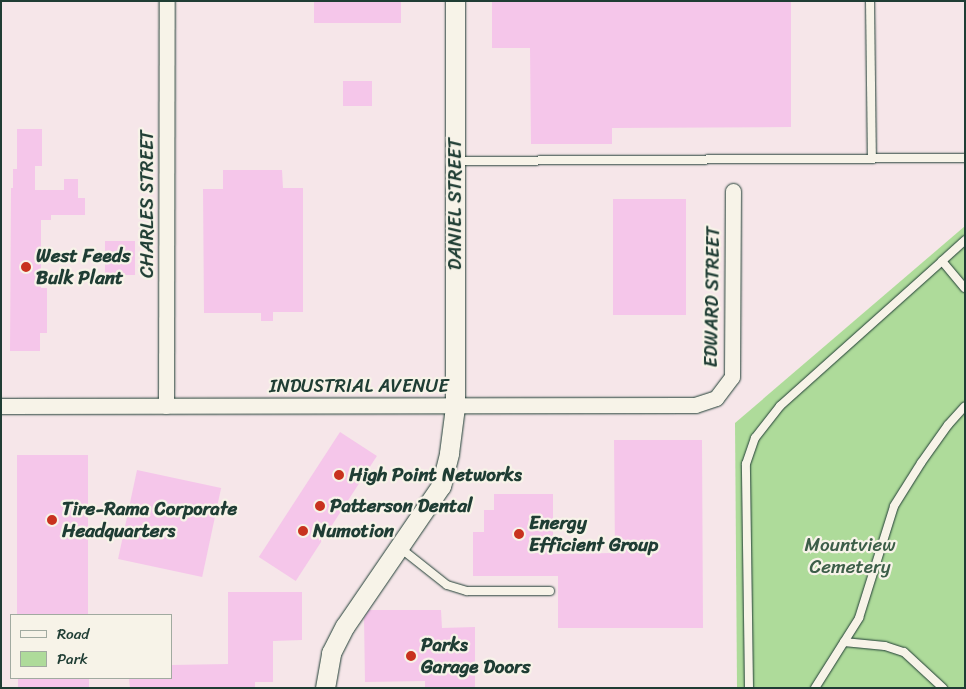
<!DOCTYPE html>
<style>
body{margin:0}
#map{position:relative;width:966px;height:689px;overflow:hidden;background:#f7f3e8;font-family:Sriracha,sans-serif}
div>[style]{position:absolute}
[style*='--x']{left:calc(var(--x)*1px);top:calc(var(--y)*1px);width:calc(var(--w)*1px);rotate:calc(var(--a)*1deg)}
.built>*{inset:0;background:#f6e6e9}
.green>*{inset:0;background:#aedb9a}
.building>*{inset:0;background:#f5c6ea;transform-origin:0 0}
.roads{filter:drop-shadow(0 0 1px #1f3d34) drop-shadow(0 0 1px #1f3d34)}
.service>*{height:8px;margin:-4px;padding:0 4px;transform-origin:4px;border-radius:4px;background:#f7f3e8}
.minor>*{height:15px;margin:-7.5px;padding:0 7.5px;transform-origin:7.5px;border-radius:7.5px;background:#f7f3e8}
.tertiary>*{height:19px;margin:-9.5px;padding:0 9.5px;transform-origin:9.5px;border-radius:9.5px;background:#f7f3e8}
.dots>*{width:14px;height:14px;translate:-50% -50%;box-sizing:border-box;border:2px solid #f7f3e8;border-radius:50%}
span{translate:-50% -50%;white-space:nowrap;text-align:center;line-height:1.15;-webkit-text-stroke:4.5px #f7f3e8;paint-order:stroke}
.street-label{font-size:19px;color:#1f3d34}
.poi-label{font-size:19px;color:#1f3d34;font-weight:700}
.left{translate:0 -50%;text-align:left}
.park-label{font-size:19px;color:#3c5d48}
.frame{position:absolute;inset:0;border:2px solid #1f3d34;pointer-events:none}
.legend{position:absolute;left:10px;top:614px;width:162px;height:65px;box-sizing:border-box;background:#f7f3e8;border:1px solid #a1aaa0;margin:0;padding:6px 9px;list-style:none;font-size:15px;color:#1f3d34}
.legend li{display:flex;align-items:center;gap:10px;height:25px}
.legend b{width:25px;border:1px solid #a1aaa0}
</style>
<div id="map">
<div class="built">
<div style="clip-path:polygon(evenodd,1px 1px,965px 1px,965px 226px,735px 423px,737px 688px,1px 688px,1px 1px,11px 615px,171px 615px,171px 678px,11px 678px,11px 615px)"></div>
</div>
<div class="green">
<div style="clip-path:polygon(965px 226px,965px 688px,737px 688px,735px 423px)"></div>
</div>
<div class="building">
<div style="left:314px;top:1px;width:87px;height:22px"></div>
<div style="clip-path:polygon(492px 1px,791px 1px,791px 127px,612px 128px,612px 144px,531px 144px,530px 48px,492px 48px)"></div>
<div style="left:343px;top:81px;width:29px;height:25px"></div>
<div style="clip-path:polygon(17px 129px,42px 129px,42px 166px,35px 166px,35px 190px,64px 190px,64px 179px,78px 179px,78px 198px,85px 198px,85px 215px,51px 215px,51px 220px,41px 220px,41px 288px,47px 288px,47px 333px,40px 333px,40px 351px,10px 351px,11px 188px,13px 188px,13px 169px,17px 169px)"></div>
<div style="clip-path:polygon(223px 170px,282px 170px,283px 188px,303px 188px,303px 312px,273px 312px,273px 321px,261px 321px,261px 313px,204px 313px,203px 189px,223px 189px)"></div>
<div style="left:686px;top:199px;width:116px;height:73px;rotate:90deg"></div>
<div style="left:105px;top:241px;width:30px;height:34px"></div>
<div style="left:340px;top:432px;width:44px;height:149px;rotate:33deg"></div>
<div style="clip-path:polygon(614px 440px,702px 440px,703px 628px,558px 628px,558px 576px,473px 576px,473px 532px,484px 532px,484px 510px,494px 510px,494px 494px,553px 494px,553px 554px,615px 553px)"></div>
<div style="left:17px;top:455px;width:71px;height:160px"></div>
<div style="left:137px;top:470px;width:86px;height:91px;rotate:12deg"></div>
<div style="clip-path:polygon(228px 592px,302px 592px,302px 640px,273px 641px,273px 682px,255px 682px,255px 688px,130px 688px,129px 678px,171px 678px,171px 665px,228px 664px)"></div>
<div style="clip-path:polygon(369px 610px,441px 610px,442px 628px,475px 627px,475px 688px,425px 688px,425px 681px,365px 682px,364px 618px)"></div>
<div style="left:18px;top:678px;width:71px;height:10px"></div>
</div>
<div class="roads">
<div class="service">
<div style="--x:870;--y:1;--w:158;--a:89.3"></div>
<div style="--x:455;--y:161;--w:510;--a:-0.34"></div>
<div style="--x:942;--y:261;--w:31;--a:-42"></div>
<div style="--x:399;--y:547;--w:61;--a:38.4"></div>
<div style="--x:447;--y:585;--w:21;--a:17"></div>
<div style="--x:467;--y:591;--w:83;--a:0"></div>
<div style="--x:844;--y:642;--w:41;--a:5.6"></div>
<div style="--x:885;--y:646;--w:20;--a:18"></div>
<div style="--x:904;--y:652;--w:53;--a:42.7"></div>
<div style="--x:749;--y:688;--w:224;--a:-90.8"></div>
<div style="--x:746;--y:464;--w:28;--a:-71"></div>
<div style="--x:755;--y:438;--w:41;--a:-52"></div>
<div style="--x:780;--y:406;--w:217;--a:-41.8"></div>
<div style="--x:942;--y:261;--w:35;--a:50"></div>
<div style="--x:815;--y:688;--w:83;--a:-57.8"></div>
<div style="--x:859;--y:618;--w:117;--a:-72.6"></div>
<div style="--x:894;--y:506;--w:51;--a:-57.9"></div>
<div style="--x:921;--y:463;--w:47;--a:-54.6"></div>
<div style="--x:948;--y:425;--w:25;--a:-48"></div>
</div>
<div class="minor">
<div style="--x:1;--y:406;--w:694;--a:-0.08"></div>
<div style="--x:695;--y:405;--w:22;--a:-18"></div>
<div style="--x:716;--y:398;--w:26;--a:-53"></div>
<div style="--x:732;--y:377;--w:186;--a:-89.7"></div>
<div style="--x:166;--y:406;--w:405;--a:-89.9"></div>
</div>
<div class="tertiary">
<div style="--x:325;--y:688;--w:36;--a:-80"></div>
<div style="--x:331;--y:653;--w:30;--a:-63"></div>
<div style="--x:345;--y:626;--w:170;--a:-55.6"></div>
<div style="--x:441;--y:486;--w:34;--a:-76"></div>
<div style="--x:449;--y:453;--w:46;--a:-82.6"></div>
<div style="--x:455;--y:407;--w:406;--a:-90"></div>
</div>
</div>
<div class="dots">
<div style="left:26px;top:267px;background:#c8321e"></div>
<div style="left:339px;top:475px;background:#c8321e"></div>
<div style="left:320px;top:506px;background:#c8321e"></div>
<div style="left:52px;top:520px;background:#c8321e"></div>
<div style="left:303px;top:531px;background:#c8321e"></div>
<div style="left:519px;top:534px;background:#c8321e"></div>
<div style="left:411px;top:656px;background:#c8321e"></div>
</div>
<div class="street-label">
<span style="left:147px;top:204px;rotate:-90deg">CHARLES STREET</span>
<span style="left:455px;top:204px;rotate:-90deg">DANIEL STREET</span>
<span style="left:712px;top:297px;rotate:-89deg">EDWARD STREET</span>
<span style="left:359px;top:386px">INDUSTRIAL AVENUE</span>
</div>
<div class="poi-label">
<span class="left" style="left:36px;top:267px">West Feeds<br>Bulk Plant</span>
<span class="left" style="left:349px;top:475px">High Point Networks</span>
<span class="left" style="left:330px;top:506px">Patterson Dental</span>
<span class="left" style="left:62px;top:520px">Tire-Rama Corporate<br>Headquarters</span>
<span class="left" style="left:529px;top:534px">Energy<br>Efficient Group</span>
<span class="left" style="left:313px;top:531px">Numotion</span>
<span class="left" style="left:421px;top:656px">Parks<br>Garage Doors</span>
</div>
<div class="park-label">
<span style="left:850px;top:556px">Mountview<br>Cemetery</span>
</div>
<div class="frame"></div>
<ul class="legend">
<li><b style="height:6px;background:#f7f3e8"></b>Road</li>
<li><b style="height:14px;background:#aedb9a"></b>Park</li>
</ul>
</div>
